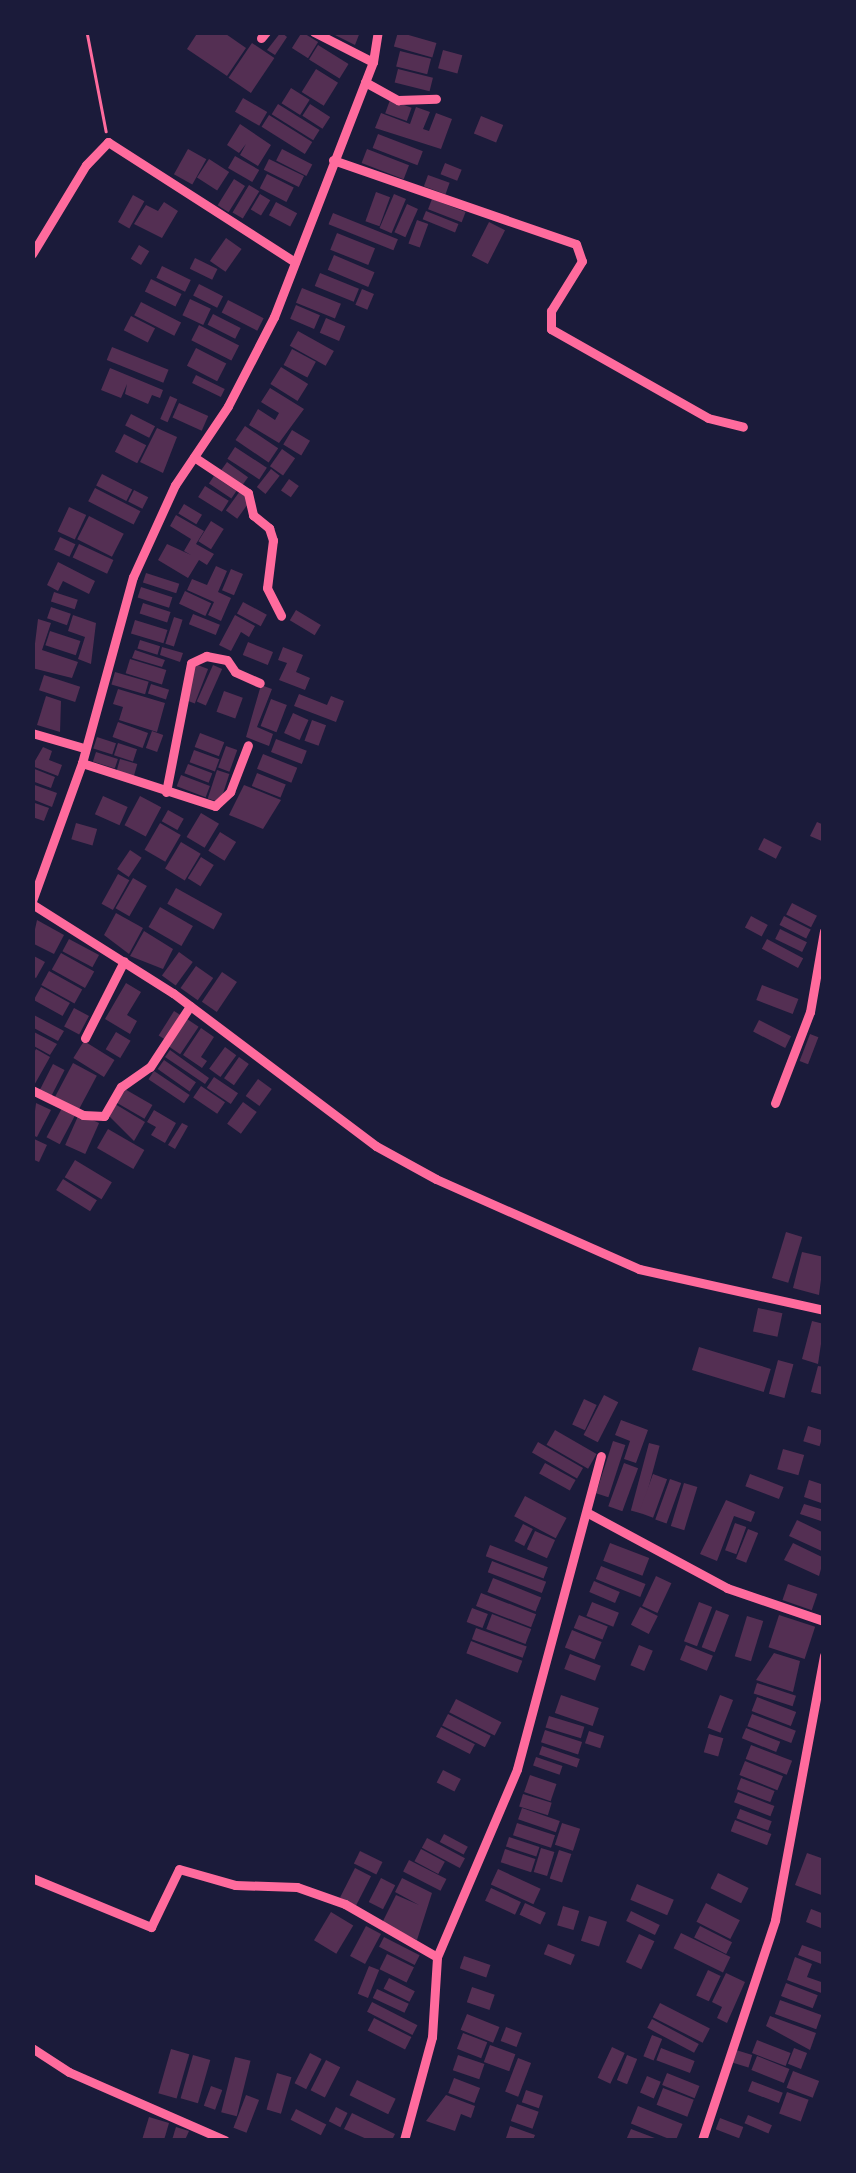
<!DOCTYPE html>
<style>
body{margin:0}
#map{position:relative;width:856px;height:2173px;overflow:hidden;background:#1b1b3a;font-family:"Varela Round",sans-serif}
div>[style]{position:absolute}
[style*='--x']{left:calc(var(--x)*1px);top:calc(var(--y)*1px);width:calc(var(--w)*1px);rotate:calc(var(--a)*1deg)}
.building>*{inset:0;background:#542f53;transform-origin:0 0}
.path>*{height:2.5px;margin:-1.25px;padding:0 1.25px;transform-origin:1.25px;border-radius:1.25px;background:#ff6b9d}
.minor>*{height:9px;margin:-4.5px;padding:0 4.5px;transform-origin:4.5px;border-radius:4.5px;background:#ff6b9d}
span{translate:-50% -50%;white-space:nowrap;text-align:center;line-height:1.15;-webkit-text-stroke:8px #1b1b3a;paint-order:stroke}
.frame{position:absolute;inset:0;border:35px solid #1b1b3a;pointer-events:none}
</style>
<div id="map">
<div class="building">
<div style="clip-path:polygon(198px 32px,223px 32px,246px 48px,227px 76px,187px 49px)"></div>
<div style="clip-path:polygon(281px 32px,287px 37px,275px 55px,267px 50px)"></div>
<div style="left:302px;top:32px;width:19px;height:19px;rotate:32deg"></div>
<div style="clip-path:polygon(329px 32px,360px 32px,355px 45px)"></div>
<div style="left:398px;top:32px;width:40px;height:15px;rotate:16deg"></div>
<div style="left:252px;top:43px;width:27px;height:42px;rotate:34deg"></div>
<div style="left:318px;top:45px;width:36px;height:17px;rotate:32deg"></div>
<div style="left:443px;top:50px;width:20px;height:19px;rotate:15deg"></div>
<div style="left:400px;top:51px;width:32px;height:16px;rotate:14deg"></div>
<div style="left:316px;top:69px;width:26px;height:27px;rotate:32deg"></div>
<div style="left:398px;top:69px;width:36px;height:14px;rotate:14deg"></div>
<div style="left:291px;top:88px;width:22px;height:18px;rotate:32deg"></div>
<div style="left:243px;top:98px;width:28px;height:16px;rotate:30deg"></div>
<div style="left:390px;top:100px;width:23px;height:14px;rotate:20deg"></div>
<div style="left:278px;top:104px;width:49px;height:12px;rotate:32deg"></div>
<div style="left:310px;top:104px;width:24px;height:14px;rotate:33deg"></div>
<div style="clip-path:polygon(416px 107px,430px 112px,423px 129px,429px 131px,436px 113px,452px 119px,441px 149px,375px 128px,381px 113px,410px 124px)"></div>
<div style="left:269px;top:115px;width:51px;height:14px;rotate:32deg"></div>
<div style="left:481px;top:116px;width:24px;height:19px;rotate:22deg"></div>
<div style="clip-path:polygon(240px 124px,271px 145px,258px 166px,240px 155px,246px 144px,239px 153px,227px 145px)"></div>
<div style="left:378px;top:134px;width:48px;height:15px;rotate:21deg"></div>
<div style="left:188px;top:149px;width:21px;height:29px;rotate:29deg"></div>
<div style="left:282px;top:149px;width:34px;height:13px;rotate:27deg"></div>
<div style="left:367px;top:149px;width:45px;height:15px;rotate:21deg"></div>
<div style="left:235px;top:156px;width:28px;height:14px;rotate:30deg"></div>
<div style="left:209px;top:159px;width:24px;height:22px;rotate:33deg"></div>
<div style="left:269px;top:159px;width:39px;height:12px;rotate:26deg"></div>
<div style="left:445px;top:163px;width:18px;height:12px;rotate:22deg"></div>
<div style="left:267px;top:174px;width:30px;height:16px;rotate:27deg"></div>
<div style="left:428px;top:175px;width:23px;height:12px;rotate:20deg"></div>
<div style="left:234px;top:179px;width:13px;height:31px;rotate:32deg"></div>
<div style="left:249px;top:185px;width:12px;height:32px;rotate:31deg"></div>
<div style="left:376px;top:192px;width:15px;height:31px;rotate:20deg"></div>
<div style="left:260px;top:194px;width:12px;height:18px;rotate:31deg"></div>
<div style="left:394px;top:194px;width:13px;height:37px;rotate:23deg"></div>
<div style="left:133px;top:195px;width:13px;height:31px;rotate:29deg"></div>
<div style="left:432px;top:199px;width:36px;height:11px;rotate:21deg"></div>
<div style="clip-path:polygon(164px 202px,178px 211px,162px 238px,134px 224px,146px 205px,158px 211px)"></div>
<div style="left:276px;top:202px;width:24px;height:15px;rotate:28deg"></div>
<div style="left:407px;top:204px;width:12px;height:31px;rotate:24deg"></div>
<div style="left:426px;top:211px;width:35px;height:9px;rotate:22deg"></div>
<div style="left:333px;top:213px;width:70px;height:12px;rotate:22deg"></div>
<div style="left:417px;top:220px;width:12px;height:25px;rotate:20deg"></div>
<div style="left:489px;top:222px;width:18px;height:38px;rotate:27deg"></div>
<div style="left:337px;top:233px;width:41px;height:18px;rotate:22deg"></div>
<div style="left:226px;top:238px;width:19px;height:28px;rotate:35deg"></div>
<div style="left:139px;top:245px;width:12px;height:16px;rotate:31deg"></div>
<div style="left:334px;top:255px;width:44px;height:16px;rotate:23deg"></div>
<div style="left:195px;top:258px;width:25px;height:12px;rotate:26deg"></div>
<div style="left:162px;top:266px;width:32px;height:13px;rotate:26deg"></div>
<div style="left:320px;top:273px;width:42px;height:14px;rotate:22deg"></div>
<div style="left:151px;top:279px;width:34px;height:14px;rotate:26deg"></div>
<div style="left:199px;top:284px;width:27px;height:13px;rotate:27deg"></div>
<div style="left:302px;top:288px;width:42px;height:16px;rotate:22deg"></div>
<div style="left:362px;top:289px;width:13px;height:17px;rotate:23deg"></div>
<div style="left:190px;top:299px;width:23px;height:18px;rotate:25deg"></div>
<div style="left:228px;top:300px;width:40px;height:14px;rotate:27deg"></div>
<div style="left:141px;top:302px;width:45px;height:15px;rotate:27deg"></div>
<div style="left:296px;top:305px;width:26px;height:15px;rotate:23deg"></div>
<div style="left:213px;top:314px;width:31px;height:12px;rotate:27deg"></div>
<div style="left:131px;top:316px;width:27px;height:16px;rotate:27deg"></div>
<div style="left:326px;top:318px;width:21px;height:16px;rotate:23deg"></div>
<div style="left:199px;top:325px;width:45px;height:17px;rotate:27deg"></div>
<div style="left:298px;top:331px;width:41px;height:17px;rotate:29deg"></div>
<div style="left:112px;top:347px;width:61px;height:14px;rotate:22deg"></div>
<div style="left:196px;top:348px;width:34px;height:20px;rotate:27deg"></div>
<div style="left:292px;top:349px;width:27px;height:18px;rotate:28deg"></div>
<div style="left:281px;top:367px;width:32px;height:20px;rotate:32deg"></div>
<div style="clip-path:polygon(110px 368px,163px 390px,160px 398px,152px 395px,148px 404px,125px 394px,127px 384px,121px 398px,101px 390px)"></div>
<div style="left:196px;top:375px;width:32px;height:9px;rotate:26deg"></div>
<div style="clip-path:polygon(270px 388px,304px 409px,279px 443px,249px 425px,258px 409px,275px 420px,279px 413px,261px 402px)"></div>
<div style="left:170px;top:396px;width:8px;height:25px;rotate:23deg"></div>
<div style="left:179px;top:403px;width:32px;height:16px;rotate:24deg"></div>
<div style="left:131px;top:414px;width:27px;height:13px;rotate:27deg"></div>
<div style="left:245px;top:426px;width:40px;height:17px;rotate:34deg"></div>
<div style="clip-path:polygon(157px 428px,177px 437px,163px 473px,140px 462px)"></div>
<div style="left:292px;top:430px;width:21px;height:17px;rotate:31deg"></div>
<div style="left:124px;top:434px;width:25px;height:20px;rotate:27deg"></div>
<div style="left:235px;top:447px;width:38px;height:14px;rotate:33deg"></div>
<div style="left:282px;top:449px;width:16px;height:21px;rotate:35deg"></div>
<div style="left:227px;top:462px;width:26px;height:11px;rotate:36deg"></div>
<div style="left:271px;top:469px;width:11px;height:23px;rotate:38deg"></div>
<div style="left:102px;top:474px;width:34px;height:13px;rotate:27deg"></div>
<div style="left:214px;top:476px;width:27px;height:9px;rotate:34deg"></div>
<div style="left:289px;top:479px;width:12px;height:14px;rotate:35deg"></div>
<div style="left:205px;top:486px;width:28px;height:13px;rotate:32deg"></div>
<div style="left:95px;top:488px;width:51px;height:15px;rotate:27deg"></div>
<div style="left:134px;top:490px;width:16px;height:13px;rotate:27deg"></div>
<div style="left:240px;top:491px;width:14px;height:24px;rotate:36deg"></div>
<div style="left:184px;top:504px;width:21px;height:11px;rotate:31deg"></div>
<div style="left:69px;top:507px;width:19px;height:27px;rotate:25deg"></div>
<div style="clip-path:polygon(176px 515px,204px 531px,196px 544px,214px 554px,207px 565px,199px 560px,188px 578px,158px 560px,167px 544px,191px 555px,184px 551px,191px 539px,170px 526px)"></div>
<div style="left:89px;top:516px;width:39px;height:26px;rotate:27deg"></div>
<div style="left:211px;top:521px;width:15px;height:24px;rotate:32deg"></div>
<div style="left:60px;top:537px;width:17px;height:14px;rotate:25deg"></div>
<div style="left:79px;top:544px;width:38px;height:15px;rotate:25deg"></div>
<div style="clip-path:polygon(58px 562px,95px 581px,89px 594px,63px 581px,58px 591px,47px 585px)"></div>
<div style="clip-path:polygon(216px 566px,227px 571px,218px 592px,231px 598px,221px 621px,208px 615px,214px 602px,187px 590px,192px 579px,207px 585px)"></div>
<div style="left:231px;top:569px;width:13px;height:23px;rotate:23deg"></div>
<div style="left:146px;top:573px;width:35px;height:10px;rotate:18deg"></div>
<div style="left:141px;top:587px;width:33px;height:11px;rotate:18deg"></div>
<div style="left:185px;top:591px;width:29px;height:14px;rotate:25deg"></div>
<div style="left:54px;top:592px;width:25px;height:10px;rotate:18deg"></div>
<div style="left:243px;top:602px;width:27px;height:13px;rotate:28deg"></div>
<div style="left:143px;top:603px;width:29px;height:11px;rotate:18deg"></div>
<div style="left:51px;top:607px;width:21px;height:12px;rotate:19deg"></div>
<div style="left:296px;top:610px;width:29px;height:12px;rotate:31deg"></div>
<div style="left:193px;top:614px;width:29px;height:11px;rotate:22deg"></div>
<div style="clip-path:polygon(73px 615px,96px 623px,91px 664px,78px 659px,85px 637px,68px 631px)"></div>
<div style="clip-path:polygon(235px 615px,255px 626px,249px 637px,241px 632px,231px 651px,219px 645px)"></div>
<div style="left:174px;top:617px;width:9px;height:28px;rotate:18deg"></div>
<div style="clip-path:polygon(38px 619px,51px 623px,42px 650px,78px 662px,72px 678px,32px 668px)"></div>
<div style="left:135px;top:620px;width:34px;height:14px;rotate:17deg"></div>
<div style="left:50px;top:631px;width:32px;height:15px;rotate:18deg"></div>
<div style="left:140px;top:640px;width:21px;height:9px;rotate:17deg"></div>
<div style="left:248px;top:642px;width:27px;height:14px;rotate:22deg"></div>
<div style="clip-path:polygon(162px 647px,183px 653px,180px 662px,160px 655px)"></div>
<div style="clip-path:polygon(283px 647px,303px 655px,296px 672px,310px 678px,305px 690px,279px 680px,287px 663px,278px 660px)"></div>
<div style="clip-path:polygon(135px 650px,165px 660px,162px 667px,132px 658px)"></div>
<div style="left:130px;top:659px;width:38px;height:15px;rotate:17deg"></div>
<div style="left:195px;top:664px;width:14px;height:37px;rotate:21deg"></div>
<div style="left:213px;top:665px;width:10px;height:40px;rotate:24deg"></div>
<div style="left:115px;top:672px;width:35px;height:13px;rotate:16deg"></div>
<div style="left:44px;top:675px;width:38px;height:16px;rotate:18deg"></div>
<div style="left:151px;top:684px;width:19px;height:10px;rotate:18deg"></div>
<div style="clip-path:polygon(261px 685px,272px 689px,257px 727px,273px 734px,269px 746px,246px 737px)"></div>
<div style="clip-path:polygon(118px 689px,165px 703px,157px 732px,119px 720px,123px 707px,113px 704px)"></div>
<div style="left:224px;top:691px;width:20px;height:22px;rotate:20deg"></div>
<div style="clip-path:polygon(299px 694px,327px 705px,331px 696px,344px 701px,336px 722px,294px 706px)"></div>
<div style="clip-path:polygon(46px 696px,61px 701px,60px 732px,37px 725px)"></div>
<div style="left:271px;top:699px;width:17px;height:29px;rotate:21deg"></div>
<div style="left:293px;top:713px;width:17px;height:22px;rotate:24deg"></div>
<div style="left:312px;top:720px;width:15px;height:22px;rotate:20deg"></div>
<div style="left:118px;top:722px;width:32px;height:16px;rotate:20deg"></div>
<div style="left:152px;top:731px;width:12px;height:18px;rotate:20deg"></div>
<div style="left:200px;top:733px;width:26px;height:15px;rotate:21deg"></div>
<div style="left:97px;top:737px;width:20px;height:12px;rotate:18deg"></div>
<div style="left:276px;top:739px;width:33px;height:14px;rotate:21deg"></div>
<div style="left:118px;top:743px;width:20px;height:13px;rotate:18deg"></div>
<div style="left:226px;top:746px;width:12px;height:23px;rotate:20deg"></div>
<div style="clip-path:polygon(43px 747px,52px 751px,49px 760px,62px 765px,58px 776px,32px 766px)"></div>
<div style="left:194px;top:750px;width:27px;height:13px;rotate:20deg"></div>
<div style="left:96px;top:752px;width:23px;height:10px;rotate:18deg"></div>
<div style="left:263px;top:754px;width:37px;height:16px;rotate:22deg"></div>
<div style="left:120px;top:759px;width:18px;height:15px;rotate:16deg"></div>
<div style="left:188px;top:764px;width:26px;height:10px;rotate:21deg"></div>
<div style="clip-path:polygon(32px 768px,55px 777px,51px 788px,32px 781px)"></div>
<div style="left:217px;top:770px;width:13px;height:30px;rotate:18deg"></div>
<div style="left:257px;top:773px;width:31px;height:14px;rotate:22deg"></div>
<div style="left:181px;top:775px;width:31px;height:12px;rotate:21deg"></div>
<div style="clip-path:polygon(32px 784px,57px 793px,52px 807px,32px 799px)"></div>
<div style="clip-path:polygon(244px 785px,281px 800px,263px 829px,229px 815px)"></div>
<div style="left:103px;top:796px;width:27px;height:20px;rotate:24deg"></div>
<div style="left:140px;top:796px;width:24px;height:33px;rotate:28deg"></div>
<div style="clip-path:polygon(32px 802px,49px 808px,44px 821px,32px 817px)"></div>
<div style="left:168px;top:810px;width:18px;height:13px;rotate:29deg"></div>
<div style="left:201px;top:813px;width:21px;height:28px;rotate:31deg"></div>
<div style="clip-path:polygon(817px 822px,824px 825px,824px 842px,810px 836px)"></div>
<div style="left:76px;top:823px;width:22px;height:17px;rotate:16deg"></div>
<div style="left:160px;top:823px;width:24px;height:31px;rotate:30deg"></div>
<div style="left:220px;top:832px;width:19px;height:22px;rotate:32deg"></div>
<div style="left:764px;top:838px;width:20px;height:13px;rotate:27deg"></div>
<div style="left:181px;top:842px;width:23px;height:31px;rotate:31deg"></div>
<div style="left:130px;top:850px;width:14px;height:23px;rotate:34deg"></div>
<div style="left:201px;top:857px;width:15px;height:25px;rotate:32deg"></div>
<div style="left:118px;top:874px;width:13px;height:34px;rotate:29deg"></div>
<div style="left:133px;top:878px;width:16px;height:35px;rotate:30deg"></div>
<div style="left:176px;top:888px;width:53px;height:18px;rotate:29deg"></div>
<div style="left:792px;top:903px;width:28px;height:13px;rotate:27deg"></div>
<div style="left:160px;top:907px;width:38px;height:23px;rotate:30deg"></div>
<div style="clip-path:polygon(116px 913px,143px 928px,129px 954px,104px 935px)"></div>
<div style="left:751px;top:916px;width:19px;height:13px;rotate:28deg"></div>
<div style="left:784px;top:916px;width:30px;height:10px;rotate:27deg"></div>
<div style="clip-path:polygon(37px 920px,64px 935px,54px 954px,32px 943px)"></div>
<div style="left:780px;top:929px;width:30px;height:11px;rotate:26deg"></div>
<div style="clip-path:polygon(144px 931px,173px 949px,163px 969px,130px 956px)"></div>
<div style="left:69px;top:939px;width:34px;height:14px;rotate:28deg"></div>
<div style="left:767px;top:939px;width:41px;height:11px;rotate:28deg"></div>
<div style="left:179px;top:952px;width:17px;height:29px;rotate:36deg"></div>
<div style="left:61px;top:953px;width:38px;height:19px;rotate:29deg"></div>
<div style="clip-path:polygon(32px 955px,45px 962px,36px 978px,32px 976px)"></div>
<div style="left:196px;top:966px;width:21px;height:27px;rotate:35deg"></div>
<div style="left:49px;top:971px;width:38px;height:16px;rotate:29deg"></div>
<div style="left:222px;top:972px;width:18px;height:36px;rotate:34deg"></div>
<div style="clip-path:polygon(126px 983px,141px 992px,127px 1015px,137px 1021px,130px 1034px,105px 1019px)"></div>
<div style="left:762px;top:985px;width:39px;height:16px;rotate:21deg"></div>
<div style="left:41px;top:987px;width:33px;height:15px;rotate:29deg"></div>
<div style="left:74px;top:1008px;width:17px;height:21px;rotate:28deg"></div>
<div style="left:174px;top:1011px;width:9px;height:29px;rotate:32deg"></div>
<div style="clip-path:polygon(32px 1014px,64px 1031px,58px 1041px,32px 1027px)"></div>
<div style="left:187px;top:1019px;width:14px;height:33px;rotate:34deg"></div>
<div style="left:759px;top:1020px;width:36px;height:13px;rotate:27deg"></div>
<div style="clip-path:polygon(201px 1028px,214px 1037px,201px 1057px,207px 1061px,202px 1068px,183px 1055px)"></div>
<div style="clip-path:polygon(32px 1031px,57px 1044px,50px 1055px,32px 1045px)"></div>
<div style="left:116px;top:1032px;width:17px;height:20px;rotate:31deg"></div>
<div style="left:810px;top:1034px;width:9px;height:29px;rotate:21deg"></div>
<div style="left:84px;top:1041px;width:36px;height:20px;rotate:32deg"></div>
<div style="left:225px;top:1047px;width:14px;height:27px;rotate:36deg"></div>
<div style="clip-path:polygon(36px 1049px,50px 1057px,32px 1089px,32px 1056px)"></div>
<div style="clip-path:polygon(170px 1050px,209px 1078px,205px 1084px,165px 1057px)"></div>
<div style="left:239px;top:1057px;width:12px;height:26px;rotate:35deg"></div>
<div style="left:164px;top:1060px;width:39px;height:11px;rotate:35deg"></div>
<div style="left:73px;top:1063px;width:27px;height:39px;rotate:28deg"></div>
<div style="left:53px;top:1064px;width:13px;height:30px;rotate:27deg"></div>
<div style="left:154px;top:1071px;width:43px;height:10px;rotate:34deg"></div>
<div style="left:214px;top:1077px;width:29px;height:13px;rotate:34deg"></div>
<div style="left:258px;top:1079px;width:17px;height:21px;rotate:36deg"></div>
<div style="left:201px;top:1086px;width:29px;height:14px;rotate:34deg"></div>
<div style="left:123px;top:1088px;width:34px;height:16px;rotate:30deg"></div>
<div style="left:243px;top:1102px;width:17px;height:27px;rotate:36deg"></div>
<div style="clip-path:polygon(36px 1103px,51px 1110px,37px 1137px,32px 1135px)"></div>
<div style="clip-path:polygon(115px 1104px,145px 1122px,134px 1141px,108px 1115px)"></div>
<div style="left:62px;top:1108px;width:15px;height:33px;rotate:28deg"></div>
<div style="clip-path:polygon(154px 1110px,176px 1123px,165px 1143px,151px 1135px,156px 1127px,147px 1122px)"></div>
<div style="left:79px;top:1114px;width:22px;height:34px;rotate:24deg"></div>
<div style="clip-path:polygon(182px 1123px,188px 1126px,175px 1149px,168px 1145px)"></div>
<div style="left:108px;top:1129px;width:42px;height:22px;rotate:30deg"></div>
<div style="clip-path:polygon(32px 1138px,47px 1145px,39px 1162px,32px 1159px)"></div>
<div style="left:75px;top:1160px;width:43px;height:20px;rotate:31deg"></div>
<div style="left:63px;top:1179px;width:40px;height:13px;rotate:32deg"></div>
<div style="left:786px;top:1232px;width:17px;height:48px;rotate:17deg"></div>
<div style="clip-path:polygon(802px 1252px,824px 1257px,819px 1295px,793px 1288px)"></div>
<div style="left:758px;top:1308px;width:25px;height:24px;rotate:12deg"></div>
<div style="clip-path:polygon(812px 1321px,824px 1324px,818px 1364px,802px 1359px)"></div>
<div style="left:699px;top:1347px;width:75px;height:24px;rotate:17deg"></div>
<div style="left:778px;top:1360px;width:16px;height:35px;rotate:15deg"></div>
<div style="clip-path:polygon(818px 1366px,824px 1367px,824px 1395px,811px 1392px)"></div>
<div style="left:604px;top:1395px;width:16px;height:45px;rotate:27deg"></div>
<div style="left:584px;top:1399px;width:14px;height:28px;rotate:25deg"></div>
<div style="clip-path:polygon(621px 1420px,648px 1430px,636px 1463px,624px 1459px,630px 1441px,615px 1435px)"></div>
<div style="left:808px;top:1426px;width:17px;height:16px;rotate:17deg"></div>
<div style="left:555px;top:1430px;width:48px;height:17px;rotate:30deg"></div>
<div style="left:613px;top:1441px;width:13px;height:55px;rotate:18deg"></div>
<div style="left:538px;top:1442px;width:52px;height:12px;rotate:30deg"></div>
<div style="left:649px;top:1443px;width:11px;height:70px;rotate:15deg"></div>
<div style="left:783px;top:1449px;width:22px;height:21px;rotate:16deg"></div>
<div style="left:545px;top:1463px;width:35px;height:12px;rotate:29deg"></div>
<div style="left:624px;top:1463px;width:15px;height:46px;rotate:20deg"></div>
<div style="left:653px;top:1474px;width:15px;height:41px;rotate:20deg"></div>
<div style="left:750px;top:1474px;width:36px;height:13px;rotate:21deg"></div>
<div style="left:670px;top:1479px;width:12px;height:43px;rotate:20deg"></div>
<div style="clip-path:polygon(809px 1480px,824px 1485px,824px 1504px,804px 1497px)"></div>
<div style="left:684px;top:1483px;width:14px;height:45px;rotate:17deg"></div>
<div style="left:525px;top:1496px;width:47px;height:23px;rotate:28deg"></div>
<div style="clip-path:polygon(726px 1500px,755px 1512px,751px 1522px,734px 1516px,717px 1561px,700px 1554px)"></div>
<div style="clip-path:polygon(804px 1504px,824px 1510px,824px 1522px,800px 1514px)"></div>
<div style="clip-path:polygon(797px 1520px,824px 1533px,824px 1552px,789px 1536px)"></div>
<div style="left:735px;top:1523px;width:12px;height:29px;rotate:20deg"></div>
<div style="left:523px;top:1524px;width:11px;height:19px;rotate:27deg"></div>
<div style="left:748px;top:1529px;width:11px;height:32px;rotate:22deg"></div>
<div style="left:535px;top:1531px;width:22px;height:20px;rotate:24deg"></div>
<div style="left:610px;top:1543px;width:42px;height:19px;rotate:21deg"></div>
<div style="clip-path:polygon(793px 1543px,824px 1558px,819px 1576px,784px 1560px)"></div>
<div style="left:490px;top:1545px;width:62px;height:12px;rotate:21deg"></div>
<div style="left:492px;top:1561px;width:58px;height:12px;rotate:21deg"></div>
<div style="left:601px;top:1566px;width:48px;height:14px;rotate:22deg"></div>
<div style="left:656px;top:1576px;width:17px;height:33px;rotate:25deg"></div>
<div style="left:493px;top:1578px;width:52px;height:15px;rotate:22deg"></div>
<div style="left:594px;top:1581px;width:28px;height:12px;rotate:23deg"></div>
<div style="left:788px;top:1584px;width:31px;height:17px;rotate:19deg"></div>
<div style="left:481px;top:1593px;width:59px;height:14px;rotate:21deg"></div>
<div style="left:592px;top:1602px;width:29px;height:15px;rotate:22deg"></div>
<div style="left:699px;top:1602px;width:14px;height:42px;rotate:21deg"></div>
<div style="left:640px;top:1607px;width:20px;height:20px;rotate:27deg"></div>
<div style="left:472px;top:1608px;width:17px;height:15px;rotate:21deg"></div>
<div style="left:716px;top:1610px;width:14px;height:40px;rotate:21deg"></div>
<div style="left:492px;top:1614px;width:42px;height:16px;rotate:21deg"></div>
<div style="left:579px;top:1615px;width:31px;height:14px;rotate:22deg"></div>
<div style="left:779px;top:1615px;width:38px;height:34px;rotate:18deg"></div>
<div style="left:747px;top:1616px;width:17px;height:42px;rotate:17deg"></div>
<div style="left:476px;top:1628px;width:54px;height:12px;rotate:20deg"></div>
<div style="left:572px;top:1630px;width:32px;height:19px;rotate:22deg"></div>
<div style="left:471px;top:1641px;width:55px;height:13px;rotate:21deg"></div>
<div style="left:639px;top:1645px;width:15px;height:22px;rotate:23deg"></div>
<div style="left:686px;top:1645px;width:29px;height:16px;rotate:22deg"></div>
<div style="clip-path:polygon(774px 1653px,800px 1661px,793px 1692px,756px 1680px)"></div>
<div style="left:570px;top:1654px;width:33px;height:16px;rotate:21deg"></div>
<div style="left:757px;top:1683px;width:41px;height:11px;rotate:18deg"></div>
<div style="left:561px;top:1695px;width:40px;height:19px;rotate:19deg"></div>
<div style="left:720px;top:1695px;width:14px;height:35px;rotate:21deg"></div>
<div style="left:757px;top:1697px;width:42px;height:15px;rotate:21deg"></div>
<div style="left:456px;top:1699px;width:51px;height:15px;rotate:27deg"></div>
<div style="left:448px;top:1714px;width:48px;height:13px;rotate:27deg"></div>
<div style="left:752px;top:1714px;width:47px;height:13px;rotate:21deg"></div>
<div style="left:549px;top:1716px;width:37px;height:12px;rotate:17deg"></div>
<div style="left:441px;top:1727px;width:38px;height:11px;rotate:27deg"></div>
<div style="left:746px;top:1728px;width:37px;height:11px;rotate:22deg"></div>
<div style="left:545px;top:1730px;width:39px;height:13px;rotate:18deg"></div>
<div style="left:589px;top:1731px;width:16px;height:13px;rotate:18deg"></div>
<div style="left:709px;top:1734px;width:15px;height:19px;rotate:16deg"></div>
<div style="left:751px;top:1745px;width:44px;height:15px;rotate:21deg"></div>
<div style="left:542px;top:1746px;width:40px;height:9px;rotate:19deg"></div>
<div style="left:536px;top:1757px;width:28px;height:9px;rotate:19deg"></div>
<div style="left:745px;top:1761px;width:41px;height:15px;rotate:22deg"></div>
<div style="left:443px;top:1770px;width:20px;height:14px;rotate:27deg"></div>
<div style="left:530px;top:1775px;width:28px;height:18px;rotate:19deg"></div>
<div style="left:741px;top:1778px;width:36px;height:12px;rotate:21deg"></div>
<div style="left:738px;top:1792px;width:39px;height:11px;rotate:21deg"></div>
<div style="left:523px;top:1794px;width:30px;height:13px;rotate:17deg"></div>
<div style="left:522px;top:1808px;width:40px;height:12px;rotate:19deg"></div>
<div style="left:740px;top:1809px;width:34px;height:10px;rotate:21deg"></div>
<div style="left:735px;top:1820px;width:39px;height:12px;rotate:21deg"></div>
<div style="left:517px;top:1823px;width:40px;height:13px;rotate:18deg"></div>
<div style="left:562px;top:1823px;width:19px;height:23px;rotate:18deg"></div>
<div style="left:444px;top:1834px;width:27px;height:9px;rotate:28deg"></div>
<div style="left:509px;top:1837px;width:32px;height:10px;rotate:18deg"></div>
<div style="left:427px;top:1838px;width:43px;height:11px;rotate:28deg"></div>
<div style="left:541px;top:1848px;width:14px;height:25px;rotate:17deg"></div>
<div style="left:421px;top:1849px;width:27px;height:14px;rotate:28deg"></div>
<div style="left:505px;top:1849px;width:32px;height:14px;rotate:18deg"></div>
<div style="left:559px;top:1850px;width:13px;height:30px;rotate:18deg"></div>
<div style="left:360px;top:1851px;width:25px;height:14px;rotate:26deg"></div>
<div style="clip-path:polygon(807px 1853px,824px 1859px,824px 1896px,795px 1885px)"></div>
<div style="left:409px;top:1860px;width:42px;height:13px;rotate:27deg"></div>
<div style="left:355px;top:1868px;width:18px;height:33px;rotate:27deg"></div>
<div style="left:498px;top:1869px;width:47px;height:17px;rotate:25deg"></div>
<div style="left:718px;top:1873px;width:34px;height:17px;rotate:26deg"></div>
<div style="left:381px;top:1878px;width:16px;height:27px;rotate:27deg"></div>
<div style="clip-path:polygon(402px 1878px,432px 1893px,417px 1940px,382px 1923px,396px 1895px,419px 1905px,395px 1892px)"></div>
<div style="left:637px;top:1884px;width:40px;height:17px;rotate:23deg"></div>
<div style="left:491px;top:1888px;width:33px;height:14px;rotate:25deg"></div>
<div style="left:525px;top:1903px;width:23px;height:13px;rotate:25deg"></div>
<div style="left:706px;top:1903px;width:38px;height:21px;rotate:27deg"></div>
<div style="left:563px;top:1906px;width:17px;height:20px;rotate:17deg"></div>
<div style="clip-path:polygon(811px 1909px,824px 1914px,821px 1928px,806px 1922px)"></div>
<div style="left:631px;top:1911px;width:32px;height:11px;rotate:26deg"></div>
<div style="left:331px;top:1912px;width:26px;height:33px;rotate:31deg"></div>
<div style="left:589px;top:1916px;width:19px;height:26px;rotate:18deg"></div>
<div style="left:366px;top:1926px;width:17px;height:34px;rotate:28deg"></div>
<div style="left:700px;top:1926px;width:36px;height:13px;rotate:27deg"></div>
<div style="left:681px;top:1933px;width:55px;height:17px;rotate:26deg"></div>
<div style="left:639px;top:1934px;width:17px;height:31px;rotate:25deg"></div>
<div style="left:384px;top:1937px;width:40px;height:11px;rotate:27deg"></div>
<div style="left:548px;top:1944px;width:29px;height:11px;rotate:22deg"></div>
<div style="clip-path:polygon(802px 1945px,824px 1953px,824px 1965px,798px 1955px)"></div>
<div style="left:387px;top:1954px;width:30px;height:17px;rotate:26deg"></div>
<div style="left:464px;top:1956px;width:28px;height:13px;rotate:19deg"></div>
<div style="clip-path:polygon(795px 1957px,812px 1964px,807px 1977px,824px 1983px,824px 1994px,787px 1980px)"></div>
<div style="left:369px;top:1966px;width:11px;height:30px;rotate:22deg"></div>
<div style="left:708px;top:1970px;width:14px;height:28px;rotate:25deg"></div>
<div style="clip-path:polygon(726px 1973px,745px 1982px,727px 2023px,717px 2018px,722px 2007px,712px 2002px)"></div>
<div style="left:389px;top:1978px;width:29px;height:12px;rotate:27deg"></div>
<div style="left:786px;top:1983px;width:34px;height:14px;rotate:21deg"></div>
<div style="left:472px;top:1987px;width:24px;height:16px;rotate:19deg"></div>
<div style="left:377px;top:1989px;width:35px;height:10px;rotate:25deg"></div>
<div style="left:780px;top:2000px;width:44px;height:15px;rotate:20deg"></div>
<div style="left:372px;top:2002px;width:51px;height:11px;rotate:27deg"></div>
<div style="left:660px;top:2003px;width:56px;height:16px;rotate:27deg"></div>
<div style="left:467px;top:2014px;width:35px;height:17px;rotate:22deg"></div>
<div style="clip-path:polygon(770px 2016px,816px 2033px,810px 2050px,766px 2026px)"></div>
<div style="left:374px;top:2018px;width:42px;height:14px;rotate:27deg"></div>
<div style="left:652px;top:2019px;width:53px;height:10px;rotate:28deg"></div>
<div style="left:506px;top:2027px;width:17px;height:15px;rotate:21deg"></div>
<div style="left:463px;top:2033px;width:26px;height:17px;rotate:21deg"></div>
<div style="left:652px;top:2035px;width:11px;height:23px;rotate:22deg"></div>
<div style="left:757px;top:2040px;width:36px;height:14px;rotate:21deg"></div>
<div style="left:490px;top:2045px;width:27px;height:18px;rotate:20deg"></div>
<div style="left:612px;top:2047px;width:14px;height:34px;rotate:25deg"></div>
<div style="left:661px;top:2048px;width:36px;height:13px;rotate:21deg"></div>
<div style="left:794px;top:2048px;width:14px;height:17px;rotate:21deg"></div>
<div style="left:171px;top:2049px;width:19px;height:46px;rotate:16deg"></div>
<div style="left:736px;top:2050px;width:17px;height:13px;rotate:17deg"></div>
<div style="left:310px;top:2053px;width:13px;height:34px;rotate:27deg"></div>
<div style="left:193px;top:2055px;width:18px;height:45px;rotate:16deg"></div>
<div style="left:458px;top:2055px;width:28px;height:16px;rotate:19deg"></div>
<div style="left:627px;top:2055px;width:11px;height:27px;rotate:22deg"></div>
<div style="left:757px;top:2056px;width:35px;height:15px;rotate:22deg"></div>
<div style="left:235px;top:2057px;width:16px;height:57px;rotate:14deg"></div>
<div style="left:518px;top:2058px;width:14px;height:36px;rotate:21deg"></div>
<div style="left:326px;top:2060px;width:16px;height:34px;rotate:27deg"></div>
<div style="left:793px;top:2071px;width:28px;height:18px;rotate:21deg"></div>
<div style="left:277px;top:2073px;width:15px;height:38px;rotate:16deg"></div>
<div style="left:667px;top:2073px;width:35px;height:13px;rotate:22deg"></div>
<div style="left:647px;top:2076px;width:15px;height:18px;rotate:23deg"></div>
<div style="left:454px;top:2078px;width:28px;height:16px;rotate:21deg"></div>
<div style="left:357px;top:2080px;width:43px;height:17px;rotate:26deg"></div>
<div style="left:752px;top:2081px;width:33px;height:11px;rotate:21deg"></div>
<div style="left:211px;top:2086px;width:12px;height:21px;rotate:20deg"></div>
<div style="left:663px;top:2088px;width:33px;height:18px;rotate:21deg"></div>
<div style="left:526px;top:2090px;width:18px;height:13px;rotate:19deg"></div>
<div style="left:787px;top:2092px;width:23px;height:23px;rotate:20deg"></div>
<div style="left:246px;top:2095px;width:14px;height:35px;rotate:21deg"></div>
<div style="clip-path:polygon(446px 2095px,475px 2106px,471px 2118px,461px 2114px,455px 2131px,426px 2121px)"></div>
<div style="left:517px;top:2104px;width:23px;height:18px;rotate:20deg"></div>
<div style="left:638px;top:2106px;width:48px;height:19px;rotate:22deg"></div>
<div style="left:336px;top:2107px;width:13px;height:16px;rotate:27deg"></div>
<div style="left:296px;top:2109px;width:34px;height:12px;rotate:27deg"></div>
<div style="clip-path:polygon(352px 2113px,395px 2134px,392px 2140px,369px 2140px,344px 2129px)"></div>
<div style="left:748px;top:2115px;width:26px;height:9px;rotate:23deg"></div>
<div style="clip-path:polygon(149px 2117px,169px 2123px,164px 2140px,142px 2140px)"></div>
<div style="left:720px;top:2118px;width:25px;height:12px;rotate:21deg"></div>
<div style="clip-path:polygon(510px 2126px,535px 2135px,533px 2140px,506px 2138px)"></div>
<div style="clip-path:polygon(176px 2127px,189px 2131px,185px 2140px,172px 2140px)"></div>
<div style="clip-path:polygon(631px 2129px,660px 2140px,626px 2140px)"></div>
</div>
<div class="path">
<div style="--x:87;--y:32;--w:101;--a:79.1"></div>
</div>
<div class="minor">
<div style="--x:314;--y:32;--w:66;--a:27"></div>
<div style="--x:261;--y:38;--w:8;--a:-50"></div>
<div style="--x:365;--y:82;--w:38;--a:29"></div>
<div style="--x:398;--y:100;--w:38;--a:-2"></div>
<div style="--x:333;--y:160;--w:257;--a:19.1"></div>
<div style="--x:576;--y:244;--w:18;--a:71"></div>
<div style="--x:582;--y:261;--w:59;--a:121.8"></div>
<div style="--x:551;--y:311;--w:18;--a:90"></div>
<div style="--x:551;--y:329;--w:180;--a:29.5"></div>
<div style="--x:708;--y:418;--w:36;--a:14"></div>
<div style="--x:32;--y:254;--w:104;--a:-58.8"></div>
<div style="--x:86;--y:165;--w:32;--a:-46"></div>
<div style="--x:108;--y:142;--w:222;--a:32.7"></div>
<div style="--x:194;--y:457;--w:65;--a:33.7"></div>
<div style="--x:248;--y:493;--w:23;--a:77"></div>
<div style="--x:253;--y:515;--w:21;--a:39"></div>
<div style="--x:269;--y:528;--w:13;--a:72"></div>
<div style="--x:273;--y:540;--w:48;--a:97.1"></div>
<div style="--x:267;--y:588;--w:31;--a:63"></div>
<div style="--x:32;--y:733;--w:54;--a:16.1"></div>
<div style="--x:82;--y:763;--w:140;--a:17.9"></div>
<div style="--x:215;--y:806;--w:21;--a:-43"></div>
<div style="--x:230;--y:792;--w:50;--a:-69"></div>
<div style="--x:166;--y:792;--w:131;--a:-79"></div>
<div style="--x:191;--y:663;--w:17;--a:-25"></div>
<div style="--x:206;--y:656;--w:21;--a:11"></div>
<div style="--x:227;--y:660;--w:14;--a:56"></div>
<div style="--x:235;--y:672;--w:27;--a:24"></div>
<div style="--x:32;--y:901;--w:147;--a:-70.1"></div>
<div style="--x:82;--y:763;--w:193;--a:-74.7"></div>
<div style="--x:133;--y:577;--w:101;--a:-65.5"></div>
<div style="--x:175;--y:485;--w:95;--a:-56.1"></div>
<div style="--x:228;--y:406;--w:100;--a:-62.7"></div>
<div style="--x:274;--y:317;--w:274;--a:-68.8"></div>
<div style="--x:373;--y:62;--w:30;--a:-81"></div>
<div style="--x:32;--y:904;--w:167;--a:32.3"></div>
<div style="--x:173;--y:993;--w:254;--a:37"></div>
<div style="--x:376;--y:1146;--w:68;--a:28.8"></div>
<div style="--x:436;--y:1179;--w:222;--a:23.9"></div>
<div style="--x:639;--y:1269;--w:189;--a:12.5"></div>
<div style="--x:85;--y:1038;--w:86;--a:-63.1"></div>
<div style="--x:32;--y:1090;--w:57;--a:26.1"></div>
<div style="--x:83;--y:1115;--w:21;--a:3"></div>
<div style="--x:104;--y:1116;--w:34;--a:-60"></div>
<div style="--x:121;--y:1087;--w:35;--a:-35"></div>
<div style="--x:150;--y:1067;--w:73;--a:-56.7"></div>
<div style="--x:775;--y:1103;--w:97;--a:-69"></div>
<div style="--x:810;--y:1012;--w:82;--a:-80.2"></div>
<div style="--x:588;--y:1513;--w:158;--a:28.3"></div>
<div style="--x:727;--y:1588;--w:102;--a:18.8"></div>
<div style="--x:32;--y:1878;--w:129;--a:22.4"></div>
<div style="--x:151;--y:1927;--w:64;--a:-64.2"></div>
<div style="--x:179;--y:1869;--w:58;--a:15.9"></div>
<div style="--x:235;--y:1885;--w:62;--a:1.8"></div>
<div style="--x:297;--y:1887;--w:51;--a:19.5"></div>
<div style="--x:345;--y:1904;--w:106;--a:29.9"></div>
<div style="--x:32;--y:2048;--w:44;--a:33"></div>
<div style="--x:69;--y:2072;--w:170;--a:23.6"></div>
<div style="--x:404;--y:2140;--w:107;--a:-74.8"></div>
<div style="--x:432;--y:2037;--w:80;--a:-86.4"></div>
<div style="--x:437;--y:1957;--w:204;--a:-66.9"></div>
<div style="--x:517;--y:1769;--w:324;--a:-75"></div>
<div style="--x:702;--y:2140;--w:232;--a:-71.6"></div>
<div style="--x:775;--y:1920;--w:269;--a:-79.5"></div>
</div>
<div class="frame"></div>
</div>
